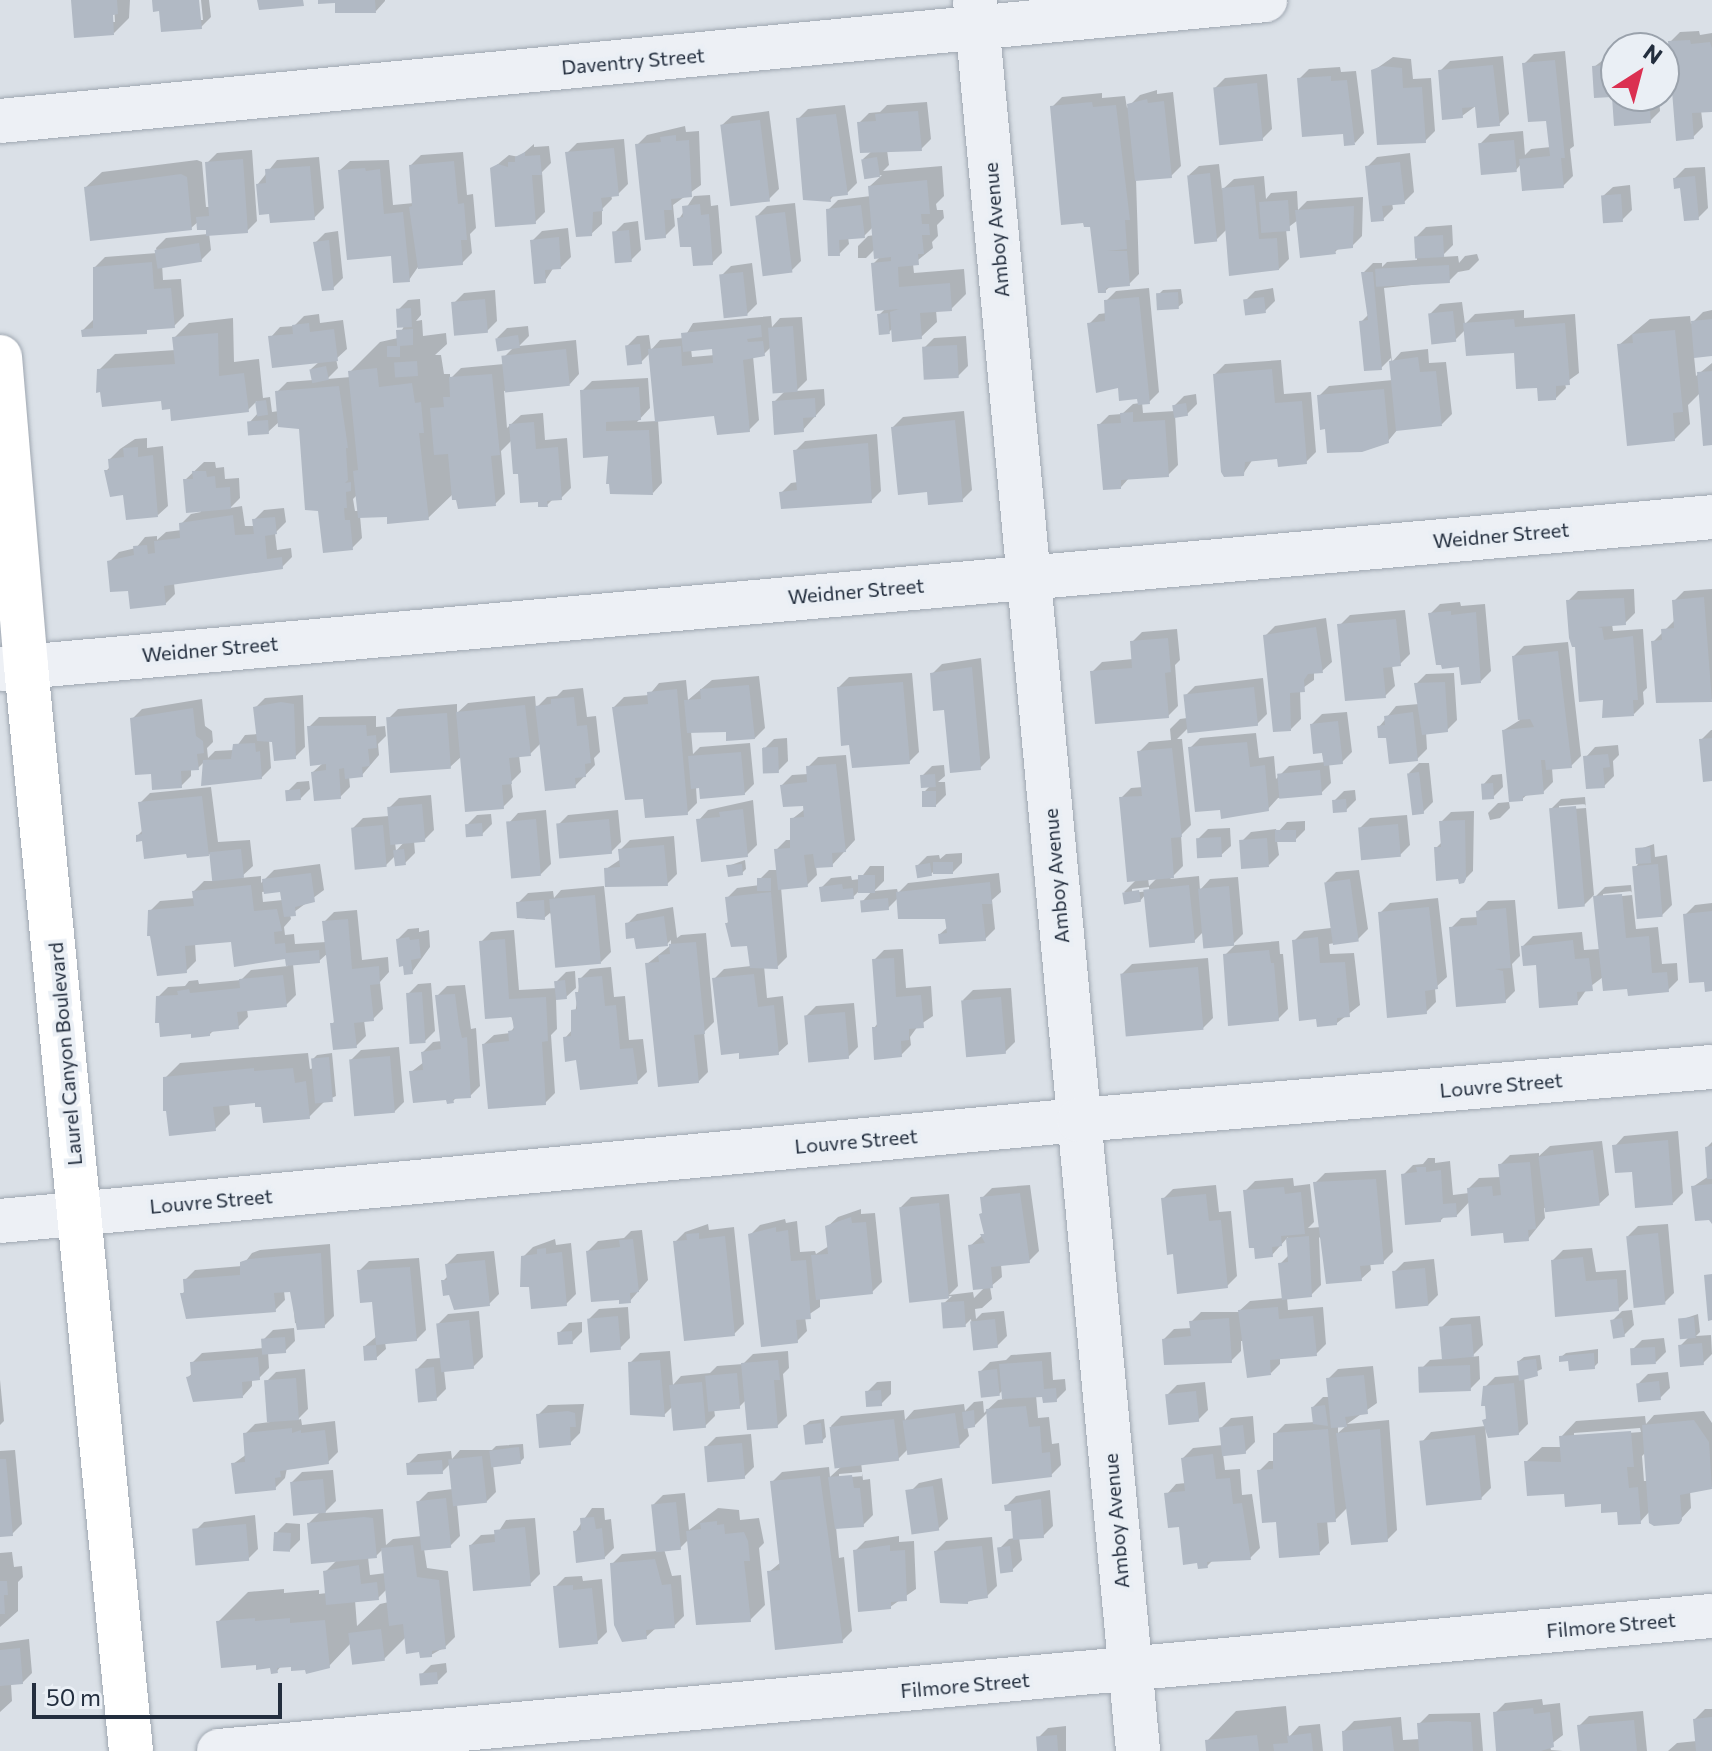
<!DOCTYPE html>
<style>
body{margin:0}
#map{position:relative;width:1712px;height:1751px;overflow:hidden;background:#dae0e7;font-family:Commissioner,sans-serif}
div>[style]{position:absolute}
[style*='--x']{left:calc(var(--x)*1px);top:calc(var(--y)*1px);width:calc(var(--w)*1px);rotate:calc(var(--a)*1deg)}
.shadow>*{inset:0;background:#0003}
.building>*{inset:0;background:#b1b9c4;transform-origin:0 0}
.roads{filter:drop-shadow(0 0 2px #9fa7b1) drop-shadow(0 0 2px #9fa7b1)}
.minor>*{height:44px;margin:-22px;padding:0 22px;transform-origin:22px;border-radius:22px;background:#edf0f5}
.major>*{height:44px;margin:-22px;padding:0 22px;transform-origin:22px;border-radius:22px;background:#fff}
span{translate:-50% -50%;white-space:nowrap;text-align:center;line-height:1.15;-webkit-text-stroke:8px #eaeff5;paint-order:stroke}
.street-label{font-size:20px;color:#232e3e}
.north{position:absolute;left:1600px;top:32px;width:80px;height:80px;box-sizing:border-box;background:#eaeff5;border:2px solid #9aa2ac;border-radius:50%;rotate:36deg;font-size:22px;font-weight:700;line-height:32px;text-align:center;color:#232e3e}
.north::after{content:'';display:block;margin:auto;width:28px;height:36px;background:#db3051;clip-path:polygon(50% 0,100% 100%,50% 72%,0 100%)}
.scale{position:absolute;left:32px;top:1683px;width:250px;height:36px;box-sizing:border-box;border:4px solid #232e3e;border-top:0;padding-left:10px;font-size:24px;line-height:28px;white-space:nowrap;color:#232e3e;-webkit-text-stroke:6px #eaeff5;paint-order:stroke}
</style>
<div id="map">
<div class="shadow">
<div style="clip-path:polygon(evenodd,73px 0,130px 0,129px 18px,114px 33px,73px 0,114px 5px,115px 22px,111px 22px,114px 5px)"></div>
<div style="clip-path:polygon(154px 0,197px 0,199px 20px,203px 20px,201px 0,209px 0,211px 17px,201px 27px,161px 9px)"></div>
<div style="clip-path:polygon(320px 0,385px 0,385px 1px,376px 11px,336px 0)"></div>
<div style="clip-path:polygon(1699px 31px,1700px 35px,1712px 33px,1712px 108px,1701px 110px,1703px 127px,1693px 137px,1670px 42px,1680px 32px)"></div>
<div style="clip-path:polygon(1644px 39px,1645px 45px,1655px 44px,1655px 48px,1618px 48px,1627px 40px)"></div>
<div style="clip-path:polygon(1616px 50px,1616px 96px,1659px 96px,1660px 111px,1650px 121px,1614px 94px,1594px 67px)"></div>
<div style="clip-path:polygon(1565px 51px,1574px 146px,1570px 149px,1573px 176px,1563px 186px,1521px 164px,1516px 170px,1480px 144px,1490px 134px,1523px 131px,1525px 155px,1531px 149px,1551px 147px,1548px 118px,1524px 64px,1534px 54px)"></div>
<div style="clip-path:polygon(1503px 56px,1509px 114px,1499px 124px,1477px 105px,1462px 116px,1440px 71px,1450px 61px)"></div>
<div style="clip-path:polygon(1393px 57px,1411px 59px,1413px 79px,1431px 78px,1435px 131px,1425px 141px,1373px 71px)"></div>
<div style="clip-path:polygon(1664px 59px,1667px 79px,1664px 82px)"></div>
<div style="clip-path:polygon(1340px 67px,1341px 72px,1356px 71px,1364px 133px,1355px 143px,1299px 79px,1309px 69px)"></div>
<div style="clip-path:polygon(1267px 74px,1272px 129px,1262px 139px,1215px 88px,1225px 78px)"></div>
<div style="clip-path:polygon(1157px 90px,1157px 94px,1173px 92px,1181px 166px,1171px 176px,1136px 179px,1139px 274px,1129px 284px,1111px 286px,1105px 291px,1092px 225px,1052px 107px,1062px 97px,1102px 93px,1102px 98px,1125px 96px,1127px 108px,1140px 95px)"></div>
<div style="clip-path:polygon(927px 102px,931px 139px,921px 149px,887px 150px,889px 165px,883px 171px,942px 166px,944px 196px,936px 204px,937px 210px,943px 210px,944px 218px,937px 225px,938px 236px,932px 242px,933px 248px,913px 264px,914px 273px,964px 269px,966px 294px,951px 309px,936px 310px,937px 322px,921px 337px,893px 328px,889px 332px,879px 315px,886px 308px,873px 264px,881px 256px,876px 248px,866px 258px,858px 258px,858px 246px,868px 236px,875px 235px,874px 226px,864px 236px,848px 237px,849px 244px,839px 254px,828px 210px,838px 200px,871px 196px,870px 186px,882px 175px,865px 177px,863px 159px,872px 151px,859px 123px,869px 113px,880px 112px,887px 105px)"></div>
<div style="clip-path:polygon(845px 105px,857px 183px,847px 193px,835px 194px,830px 200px,798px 119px,808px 109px)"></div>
<div style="clip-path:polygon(769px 111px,779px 189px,769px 199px,722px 125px,732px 116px)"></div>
<div style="clip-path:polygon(685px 126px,686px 132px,699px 131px,701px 185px,673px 205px,675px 226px,665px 236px,637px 145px,647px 135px)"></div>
<div style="clip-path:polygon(624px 139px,628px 184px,618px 194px,611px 195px,612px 199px,602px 209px,602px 224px,591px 234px,567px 153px,577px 143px)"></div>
<div style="clip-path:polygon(534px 144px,534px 147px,549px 146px,551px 163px,542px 172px,545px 212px,535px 222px,492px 169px,509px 155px,519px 157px)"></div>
<div style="clip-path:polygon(252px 150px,257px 221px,247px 231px,209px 233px,211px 250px,201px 260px,162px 264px,163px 280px,181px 279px,184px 316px,174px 326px,83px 330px,93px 320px,95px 267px,105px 257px,157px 253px,156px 248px,166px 238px,208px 234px,208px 228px,199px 221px,191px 228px,86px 187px,102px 172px,197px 160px,202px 162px,206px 207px,211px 207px,207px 163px,217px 153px)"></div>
<div style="clip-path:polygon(463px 152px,467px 195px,473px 194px,476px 228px,470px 234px,472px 253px,462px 263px,418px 267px,409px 280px,340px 170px,350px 161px,389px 160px,393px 205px,414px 203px,411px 165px,421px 155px)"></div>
<div style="clip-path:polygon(1410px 153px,1414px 192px,1404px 202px,1392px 203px,1393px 209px,1383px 219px,1367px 167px,1377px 157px)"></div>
<div style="clip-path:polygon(319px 157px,324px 208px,314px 218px,258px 184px,277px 160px)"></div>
<div style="clip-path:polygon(1219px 164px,1222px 190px,1234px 179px,1264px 176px,1266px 199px,1271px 193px,1297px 191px,1298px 210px,1307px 201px,1363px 197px,1362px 236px,1352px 246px,1339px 248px,1335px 252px,1298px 220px,1286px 229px,1289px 259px,1279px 269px,1227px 229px,1216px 240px,1189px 175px,1199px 166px)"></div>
<div style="clip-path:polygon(1705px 167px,1708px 208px,1698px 218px,1675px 178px,1685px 168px)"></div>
<div style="clip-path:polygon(1630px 185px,1632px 210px,1622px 220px,1603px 196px,1613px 187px)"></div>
<div style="clip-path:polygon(710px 195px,711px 206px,718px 205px,722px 253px,712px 263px,693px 245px,679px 219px,694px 196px)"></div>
<div style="clip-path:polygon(795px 203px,801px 261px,791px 271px,757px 216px,767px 206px)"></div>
<div style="clip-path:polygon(638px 221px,641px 250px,631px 260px,614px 233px,624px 223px)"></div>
<div style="clip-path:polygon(1452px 225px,1453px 245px,1441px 257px,1458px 256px,1459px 263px,1465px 256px,1477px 254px,1479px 260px,1469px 270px,1458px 272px,1449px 281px,1384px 288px,1392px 362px,1401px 352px,1428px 349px,1429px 363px,1446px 362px,1452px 414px,1442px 424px,1398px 429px,1388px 441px,1327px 427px,1319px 396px,1329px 386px,1393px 380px,1391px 358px,1381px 368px,1361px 322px,1369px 314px,1363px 273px,1373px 263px,1382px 263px,1382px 267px,1387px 262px,1417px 260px,1416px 237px,1426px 227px)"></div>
<div style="clip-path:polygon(568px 228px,571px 257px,561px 267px,554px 267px,545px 281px,532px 241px,542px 231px)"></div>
<div style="clip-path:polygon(338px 231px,343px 278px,333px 288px,315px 243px,325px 233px)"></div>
<div style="clip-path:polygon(752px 263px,757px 304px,747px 314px,721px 276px,731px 266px)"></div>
<div style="clip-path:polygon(1149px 288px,1159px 392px,1149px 402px,1142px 402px,1143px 413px,1175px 411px,1174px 406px,1184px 396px,1196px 394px,1197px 404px,1187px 414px,1175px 415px,1178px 465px,1168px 475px,1130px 477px,1121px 487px,1099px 425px,1109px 415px,1122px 414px,1133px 404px,1140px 403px,1139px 397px,1120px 386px,1089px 324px,1099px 314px,1107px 313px,1106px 301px,1116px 291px)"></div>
<div style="clip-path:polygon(1273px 288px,1275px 301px,1265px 311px,1245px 301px,1255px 291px)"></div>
<div style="clip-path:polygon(1181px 289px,1183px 303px,1178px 307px,1158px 295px,1163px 290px)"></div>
<div style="clip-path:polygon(495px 290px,497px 321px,487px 331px,454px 303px,464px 293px)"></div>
<div style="clip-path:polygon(evenodd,420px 299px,421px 315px,416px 321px,422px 320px,423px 336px,446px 333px,447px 344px,435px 355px,441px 355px,444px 374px,450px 374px,450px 379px,461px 368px,504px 364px,504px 357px,514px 347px,497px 338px,507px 328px,528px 326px,529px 336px,519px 346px,576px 340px,579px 374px,570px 384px,504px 391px,507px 428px,521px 415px,543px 413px,545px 440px,567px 438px,571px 488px,561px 498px,553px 499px,547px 505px,539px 500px,520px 472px,512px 440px,501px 451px,505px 494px,495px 504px,454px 493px,428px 518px,360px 516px,362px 538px,352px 548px,320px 509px,300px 427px,280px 421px,268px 432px,249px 423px,258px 413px,257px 401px,248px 410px,172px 407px,163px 399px,99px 370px,115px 354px,176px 350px,174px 338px,189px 323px,233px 318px,234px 362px,259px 359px,263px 398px,270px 397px,272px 412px,279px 411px,277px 392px,287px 382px,313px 380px,311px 369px,320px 361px,271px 337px,280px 327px,294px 326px,304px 316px,319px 314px,320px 323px,343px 320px,347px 349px,336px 359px,338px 368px,327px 379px,351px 377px,350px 372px,380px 342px,398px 338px,404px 326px,398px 310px,408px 300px,420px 299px,357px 495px,359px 511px,355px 511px,353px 499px,357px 495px)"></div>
<div style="clip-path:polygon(1462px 302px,1465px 324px,1475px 314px,1524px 310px,1524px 318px,1575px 314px,1579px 373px,1565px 383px,1566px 388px,1556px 398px,1539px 385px,1516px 351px,1465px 330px,1455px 340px,1430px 314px,1440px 304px)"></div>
<div style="clip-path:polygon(1712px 310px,1712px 354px,1694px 356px,1696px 376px,1712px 363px,1712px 443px,1701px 392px,1688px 405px,1690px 424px,1674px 440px,1619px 345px,1650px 319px,1690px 316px,1691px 324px,1703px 312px)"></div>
<div style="clip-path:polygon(evenodd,771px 316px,772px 327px,780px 318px,802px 317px,807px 380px,796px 391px,824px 389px,825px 405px,803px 430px,774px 402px,785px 391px,771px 347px,764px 354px,753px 356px,759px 420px,749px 430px,716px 413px,658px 420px,662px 483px,653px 493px,610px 454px,582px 391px,592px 381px,648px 378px,650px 408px,637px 422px,657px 421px,651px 352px,641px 362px,627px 346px,637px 336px,649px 335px,651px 350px,660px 340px,684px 338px,693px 323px,771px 316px,714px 347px,715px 355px,692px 357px,691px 349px,714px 347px)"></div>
<div style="clip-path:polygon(966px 336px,968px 366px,958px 376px,924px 348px,934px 338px)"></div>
<div style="clip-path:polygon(1281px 360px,1284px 394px,1311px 392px,1316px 452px,1306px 462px,1279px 457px,1253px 459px,1243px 474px,1215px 374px,1225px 364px)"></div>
<div style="clip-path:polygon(964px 411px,972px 490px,962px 500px,928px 490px,893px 427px,903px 417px)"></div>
<div style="clip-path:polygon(877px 434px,881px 491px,871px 501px,781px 493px,791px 483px,798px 482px,795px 451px,805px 441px)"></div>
<div style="clip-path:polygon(147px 438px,147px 448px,163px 446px,168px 506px,158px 515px,125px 493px,106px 471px,111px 466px,110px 459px,120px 449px,135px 439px)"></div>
<div style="clip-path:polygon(204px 462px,215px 462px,216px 468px,224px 467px,225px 479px,239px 478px,240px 498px,230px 508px,242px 506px,245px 526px,255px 526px,254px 520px,264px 510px,284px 508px,286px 522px,275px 533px,277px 550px,291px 548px,292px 557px,282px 567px,174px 583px,175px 594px,165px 604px,130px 589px,109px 562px,119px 552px,136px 548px,145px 537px,157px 536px,157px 540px,166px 532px,182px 530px,181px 524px,191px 514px,201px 512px,185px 480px)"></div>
<div style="clip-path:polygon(1634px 589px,1635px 613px,1625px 623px,1612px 624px,1613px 631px,1643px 629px,1647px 688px,1643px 692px,1644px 704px,1634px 714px,1605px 698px,1577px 644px,1568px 601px,1578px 591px)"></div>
<div style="clip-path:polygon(1712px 589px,1712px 700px,1653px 642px,1675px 620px,1674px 601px,1684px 591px)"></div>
<div style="clip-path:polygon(1460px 602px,1461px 606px,1485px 604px,1491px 671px,1481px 681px,1461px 665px,1430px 614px,1440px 604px)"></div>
<div style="clip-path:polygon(1405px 610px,1410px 654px,1400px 664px,1392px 665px,1395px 686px,1385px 696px,1340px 625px,1350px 615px)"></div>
<div style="clip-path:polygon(1326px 618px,1332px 662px,1322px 671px,1314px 672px,1314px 680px,1300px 690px,1301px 719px,1291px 729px,1265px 636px,1275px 626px)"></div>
<div style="clip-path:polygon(1177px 629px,1180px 660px,1175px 665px,1178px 706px,1168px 716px,1092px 672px,1102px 662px,1133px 659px,1132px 642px,1142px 632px)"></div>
<div style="clip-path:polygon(1568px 642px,1581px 756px,1571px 766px,1552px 768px,1553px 782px,1543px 792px,1528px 794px,1522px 799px,1504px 730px,1520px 720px,1514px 656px,1524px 646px)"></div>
<div style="clip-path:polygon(981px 658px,990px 758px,980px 768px,946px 708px,932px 674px,942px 664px)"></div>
<div style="clip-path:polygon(912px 673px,919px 752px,909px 762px,839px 687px,849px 677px)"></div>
<div style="clip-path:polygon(1454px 673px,1457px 720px,1447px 730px,1426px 732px,1427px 749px,1417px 759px,1379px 727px,1396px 706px,1419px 704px,1416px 684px,1426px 674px)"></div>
<div style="clip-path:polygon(759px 676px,765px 728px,755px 738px,727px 730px,691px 731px,693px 754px,700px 747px,750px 743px,754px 784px,744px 794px,696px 787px,697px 803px,687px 813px,645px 797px,614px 707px,624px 697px,649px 695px,659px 683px,686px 680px,688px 700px,712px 680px)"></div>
<div style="clip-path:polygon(evenodd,1263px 678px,1267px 714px,1257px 724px,1188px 728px,1177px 739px,1182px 739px,1191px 825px,1181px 835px,1183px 866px,1170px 879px,1199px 876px,1200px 890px,1210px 879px,1238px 877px,1243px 934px,1233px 944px,1204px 931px,1194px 941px,1145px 895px,1140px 901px,1124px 892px,1137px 879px,1121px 798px,1131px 788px,1143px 787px,1139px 752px,1149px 742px,1171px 740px,1170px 729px,1180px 719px,1187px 718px,1185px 696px,1195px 686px,1263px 678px,1158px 877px,1149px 886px,1148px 878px,1158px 877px,1263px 678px,1149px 887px,1149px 891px,1132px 893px,1132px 889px,1149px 887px)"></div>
<div style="clip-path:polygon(583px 688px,587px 717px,596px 716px,600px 752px,594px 758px,595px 765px,575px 786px,541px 743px,530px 754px,519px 755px,521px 772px,511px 782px,513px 797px,503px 807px,462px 756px,450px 767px,388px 719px,398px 709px,457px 704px,457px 713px,468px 703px,535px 696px,536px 708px,547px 697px,557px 696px,563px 690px)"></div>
<div style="clip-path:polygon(303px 695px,305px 747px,295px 757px,269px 740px,271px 768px,261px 778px,203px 783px,205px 761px,198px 768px,191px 769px,191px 776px,181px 786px,152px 772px,132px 719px,142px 709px,202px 699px,205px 726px,212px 731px,213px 742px,207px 748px,208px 758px,215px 751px,234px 750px,245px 735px,258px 734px,255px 708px,265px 698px)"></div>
<div style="clip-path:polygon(1347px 712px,1352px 752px,1342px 762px,1329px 763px,1331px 783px,1321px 793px,1278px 798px,1268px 809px,1222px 808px,1190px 748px,1200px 738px,1256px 733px,1259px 758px,1274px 756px,1276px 779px,1289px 766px,1325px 762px,1312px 724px,1322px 714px)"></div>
<div style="clip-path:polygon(376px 716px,376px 727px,385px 726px,386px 736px,378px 744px,379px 755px,362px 775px,349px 776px,350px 787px,340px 797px,313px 772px,323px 763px,309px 727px,319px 717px)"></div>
<div style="clip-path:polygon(1711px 730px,1712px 730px,1712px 779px,1701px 740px)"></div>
<div style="clip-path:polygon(787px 738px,788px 761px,778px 771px,764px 749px,774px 739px)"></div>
<div style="clip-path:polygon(1618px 745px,1619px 755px,1613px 761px,1614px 776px,1604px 786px,1586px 757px,1595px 747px)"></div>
<div style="clip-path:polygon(846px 755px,855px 840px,832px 865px,816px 866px,817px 875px,807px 885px,781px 887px,787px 957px,777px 967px,764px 966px,767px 998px,783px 996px,788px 1044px,778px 1053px,714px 979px,724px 969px,751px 966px,749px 943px,727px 923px,730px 920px,727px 898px,737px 888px,760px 885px,759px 880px,769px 870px,778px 870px,776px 850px,786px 840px,792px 840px,792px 819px,805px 809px,805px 804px,782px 785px,792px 775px,808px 774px,808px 767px,818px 757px)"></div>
<div style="clip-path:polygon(1419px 763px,1429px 763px,1433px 802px,1423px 812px,1409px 773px)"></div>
<div style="clip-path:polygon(944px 765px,945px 776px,938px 782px,945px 782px,946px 795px,936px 805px,924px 792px,930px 786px,922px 776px,932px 766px)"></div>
<div style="clip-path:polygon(1502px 774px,1503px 787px,1493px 797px,1483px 785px,1492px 775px)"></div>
<div style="clip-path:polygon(309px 781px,310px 789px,300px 799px,287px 792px,297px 782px)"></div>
<div style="clip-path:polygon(evenodd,211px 787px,218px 842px,250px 840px,253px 866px,240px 878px,261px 876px,261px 883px,274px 870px,320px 864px,324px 890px,290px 915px,291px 919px,284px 927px,285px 935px,294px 934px,295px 944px,326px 942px,324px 922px,334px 912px,357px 910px,362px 960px,388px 957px,389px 972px,380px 982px,383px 1009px,373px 1019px,364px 1020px,366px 1036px,356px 1046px,332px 1024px,336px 1020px,328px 953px,319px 961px,293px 964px,296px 995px,286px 1005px,247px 1009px,248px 1017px,238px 1027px,214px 1030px,210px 1034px,158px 997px,168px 987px,185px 986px,189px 981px,198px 980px,199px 984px,241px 980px,251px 970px,288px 966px,287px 957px,235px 965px,233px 940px,195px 943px,196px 961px,186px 971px,150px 911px,160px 901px,195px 898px,194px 891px,204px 881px,214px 881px,212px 854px,189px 856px,188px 852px,138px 835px,143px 830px,140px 803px,150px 793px,211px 787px,282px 890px,283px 900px,263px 902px,262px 892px,282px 890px)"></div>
<div style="clip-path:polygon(1355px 790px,1356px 800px,1346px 810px,1334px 801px,1344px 791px)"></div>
<div style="clip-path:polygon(evenodd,431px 795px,434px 830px,424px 840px,414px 841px,415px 853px,405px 863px,395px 856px,386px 865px,353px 828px,363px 818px,389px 816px,389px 808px,399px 798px,431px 795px,405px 841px,396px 851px,395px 842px,405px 841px)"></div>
<div style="clip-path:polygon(evenodd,1585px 797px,1594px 895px,1584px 905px,1551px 809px,1561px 799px,1585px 797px,1586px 804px,1586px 808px,1559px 810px,1559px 806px,1586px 804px)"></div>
<div style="clip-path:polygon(753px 800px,757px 845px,747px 855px,699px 820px,708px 810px)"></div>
<div style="clip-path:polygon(1509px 802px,1510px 808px,1500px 818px,1490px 820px,1488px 813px,1498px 803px)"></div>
<div style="clip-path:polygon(546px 810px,551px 864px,541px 874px,513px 876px,508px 824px,518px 813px)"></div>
<div style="clip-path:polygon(618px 810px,621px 842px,611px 852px,558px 825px,568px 815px)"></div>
<div style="clip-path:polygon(1474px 811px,1473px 871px,1463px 881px,1436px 848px,1442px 842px,1441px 822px,1451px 812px)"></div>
<div style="clip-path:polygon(491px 814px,492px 824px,482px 834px,467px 825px,477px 815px)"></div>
<div style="clip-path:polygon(1407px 815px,1410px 845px,1400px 855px,1360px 828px,1370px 818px)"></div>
<div style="clip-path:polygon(1305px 821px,1305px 830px,1295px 840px,1277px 841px,1279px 855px,1269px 865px,1241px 842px,1251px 832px,1276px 829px,1277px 833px,1287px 822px)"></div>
<div style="clip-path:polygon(1230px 828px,1231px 846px,1221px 855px,1198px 839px,1208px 829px)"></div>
<div style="clip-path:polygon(674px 836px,677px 874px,667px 884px,606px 869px,621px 859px,620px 850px,630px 840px)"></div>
<div style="clip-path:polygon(1654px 844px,1655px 857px,1667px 855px,1672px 905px,1662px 915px,1635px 868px,1638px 864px,1637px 850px)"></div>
<div style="clip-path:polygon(962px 853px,962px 863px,952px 873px,936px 869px,931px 874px,917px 866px,927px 856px,939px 855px,940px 859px,946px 854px)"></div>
<div style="clip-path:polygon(745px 860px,746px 869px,742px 873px,728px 866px)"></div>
<div style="clip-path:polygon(870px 866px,884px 866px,884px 881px,874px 891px,897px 889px,898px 893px,908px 883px,999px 873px,1001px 892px,992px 900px,995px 929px,985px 939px,940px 934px,948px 927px,947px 917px,898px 898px,888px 908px,862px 902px,872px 891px,859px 891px,853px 897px,821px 888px,831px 878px,851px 876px,852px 880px,860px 879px)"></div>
<div style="clip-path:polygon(1359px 870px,1368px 929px,1358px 939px,1329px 944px,1330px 954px,1354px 953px,1360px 1005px,1337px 1023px,1294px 941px,1304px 931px,1331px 928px,1326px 882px,1336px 872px)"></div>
<div style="clip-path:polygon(evenodd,1631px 885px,1636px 929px,1658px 927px,1662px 964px,1677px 963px,1678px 980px,1668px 990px,1629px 987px,1603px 977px,1587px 989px,1577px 1003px,1523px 946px,1533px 936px,1582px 932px,1584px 950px,1600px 949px,1595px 897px,1605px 887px,1631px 885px,1632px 891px,1632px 895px,1603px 898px,1603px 894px,1632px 891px)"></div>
<div style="clip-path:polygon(604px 886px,611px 952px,601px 962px,550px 913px,544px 918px,526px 919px,518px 903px,528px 893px,553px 891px,554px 898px,561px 890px)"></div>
<div style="clip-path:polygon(1438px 898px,1447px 977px,1435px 988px,1436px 1002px,1426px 1012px,1380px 913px,1390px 903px)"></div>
<div style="clip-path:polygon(1515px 900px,1520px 956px,1512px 964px,1515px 991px,1505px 1001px,1451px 928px,1461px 918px,1478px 917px,1478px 911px,1488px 901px)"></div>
<div style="clip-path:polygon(1712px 903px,1712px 989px,1685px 915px,1695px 905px)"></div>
<div style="clip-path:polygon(673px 907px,677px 938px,681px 935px,706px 933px,714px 1022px,704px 1032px,708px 1072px,698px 1082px,647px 964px,671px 945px,671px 940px,667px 944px,636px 936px,627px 924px,637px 914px)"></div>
<div style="clip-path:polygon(419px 928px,419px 932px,429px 930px,430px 947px,412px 972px,398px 939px,408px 929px)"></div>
<div style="clip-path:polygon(514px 930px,519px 990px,557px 988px,556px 982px,566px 972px,575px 971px,576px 988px,566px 997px,556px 999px,557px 1029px,551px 1035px,555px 1093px,545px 1103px,484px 1044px,494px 1035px,510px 1033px,515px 1026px,481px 942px,491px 932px)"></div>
<div style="clip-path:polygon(1279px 941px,1280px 954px,1283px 954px,1288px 1009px,1278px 1019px,1225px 955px,1235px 945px)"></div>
<div style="clip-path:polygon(903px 949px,906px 988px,931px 986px,933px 1016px,918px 1026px,910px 1037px,911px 1045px,901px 1055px,874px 1028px,878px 1023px,874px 960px,884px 950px)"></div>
<div style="clip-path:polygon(1208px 958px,1213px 1018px,1203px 1028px,1122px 974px,1132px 964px)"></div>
<div style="clip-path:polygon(611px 967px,614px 997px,625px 996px,629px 1040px,643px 1039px,647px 1072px,637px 1082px,578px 1058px,565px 1038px,573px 1029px,580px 979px,590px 969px)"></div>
<div style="clip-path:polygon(431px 983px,435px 1031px,425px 1041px,408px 994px,418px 984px)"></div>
<div style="clip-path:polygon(465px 985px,471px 1029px,476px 1028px,480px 1086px,470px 1096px,457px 1097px,453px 1101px,411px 1072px,424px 1062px,423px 1052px,433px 1042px,442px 1041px,437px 996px,447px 986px)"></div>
<div style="clip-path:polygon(1011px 988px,1015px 1042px,1005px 1052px,963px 1000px,973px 990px)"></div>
<div style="clip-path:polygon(854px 1003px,858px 1047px,848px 1057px,806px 1016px,816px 1006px)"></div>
<div style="clip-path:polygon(399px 1047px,404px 1102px,394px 1112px,351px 1060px,361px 1050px)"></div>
<div style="clip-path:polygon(308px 1053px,310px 1069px,314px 1068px,313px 1059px,317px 1055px,332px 1053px,336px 1096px,325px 1101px,309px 1117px,257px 1101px,229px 1103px,230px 1114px,215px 1129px,165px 1078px,180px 1063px)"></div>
<div style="clip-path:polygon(1678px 1131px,1683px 1193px,1673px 1203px,1633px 1170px,1615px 1146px,1624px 1136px)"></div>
<div style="clip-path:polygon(1602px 1141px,1609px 1195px,1599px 1204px,1544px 1208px,1545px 1218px,1528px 1239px,1505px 1231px,1470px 1201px,1457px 1215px,1445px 1216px,1440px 1221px,1403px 1175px,1413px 1165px,1423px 1164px,1428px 1158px,1435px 1158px,1435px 1163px,1450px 1161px,1453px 1195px,1469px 1193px,1469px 1188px,1479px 1178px,1501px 1177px,1500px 1165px,1510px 1155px,1539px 1153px,1539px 1156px,1550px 1146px)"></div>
<div style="clip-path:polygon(1712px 1142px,1712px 1220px,1694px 1186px,1709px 1176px,1707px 1147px)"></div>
<div style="clip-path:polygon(1386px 1170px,1393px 1252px,1383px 1262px,1370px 1263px,1371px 1270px,1361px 1279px,1319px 1237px,1321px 1285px,1311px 1295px,1287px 1298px,1288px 1310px,1323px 1307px,1326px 1344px,1316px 1354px,1280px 1358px,1280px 1364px,1271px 1373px,1244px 1341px,1241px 1341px,1241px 1351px,1231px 1361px,1164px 1339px,1174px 1329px,1192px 1328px,1191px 1322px,1201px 1312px,1238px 1312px,1250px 1301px,1284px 1298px,1280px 1264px,1289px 1255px,1288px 1237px,1272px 1255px,1245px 1191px,1255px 1181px,1293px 1178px,1294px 1186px,1310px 1184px,1314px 1222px,1308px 1228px,1321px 1227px,1315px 1183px,1325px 1173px)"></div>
<div style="clip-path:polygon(1030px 1185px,1039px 1251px,1029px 1261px,1001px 1264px,1002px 1277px,990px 1287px,992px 1299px,982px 1308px,975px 1309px,976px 1319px,982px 1313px,1004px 1311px,1007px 1336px,997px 1346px,974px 1348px,971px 1319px,965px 1325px,943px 1304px,952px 1296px,910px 1300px,901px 1207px,911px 1197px,949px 1194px,958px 1286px,949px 1295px,973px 1292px,974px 1298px,985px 1287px,970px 1246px,986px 1232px,982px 1198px,992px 1188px)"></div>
<div style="clip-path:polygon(1216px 1185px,1219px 1212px,1231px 1211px,1237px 1276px,1227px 1286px,1175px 1252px,1163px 1199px,1173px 1189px)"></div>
<div style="clip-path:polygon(861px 1209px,861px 1214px,875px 1213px,882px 1282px,872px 1292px,820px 1298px,820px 1307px,805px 1317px,807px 1331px,797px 1341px,750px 1235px,760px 1225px,785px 1219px,786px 1223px,797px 1221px,800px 1252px,815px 1251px,816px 1254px,829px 1246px,827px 1227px,838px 1217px)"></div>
<div style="clip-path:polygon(708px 1224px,709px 1230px,734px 1227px,744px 1324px,734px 1334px,675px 1242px,685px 1232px)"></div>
<div style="clip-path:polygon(1668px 1224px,1674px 1293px,1664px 1303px,1628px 1236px,1638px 1226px)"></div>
<div style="clip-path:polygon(642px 1230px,648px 1280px,630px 1301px,588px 1251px,598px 1241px,624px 1238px,631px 1231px)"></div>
<div style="clip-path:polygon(555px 1239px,556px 1245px,571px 1243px,576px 1294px,566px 1304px,531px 1285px,523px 1257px,533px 1247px)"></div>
<div style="clip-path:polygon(330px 1244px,334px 1316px,324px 1326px,295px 1323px,292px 1290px,284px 1291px,285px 1300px,275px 1310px,182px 1294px,186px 1290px,185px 1280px,195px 1270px,242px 1266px,252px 1253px,260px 1250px)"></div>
<div style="clip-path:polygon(1592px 1248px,1596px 1272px,1626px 1270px,1628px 1299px,1618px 1309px,1553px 1260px,1563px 1250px)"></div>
<div style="clip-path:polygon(494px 1251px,499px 1294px,489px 1304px,443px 1281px,448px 1276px,447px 1264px,457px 1254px)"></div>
<div style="clip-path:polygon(419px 1258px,426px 1330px,416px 1340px,385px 1342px,386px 1349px,376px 1358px,365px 1346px,377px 1336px,374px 1300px,359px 1271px,369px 1261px)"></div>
<div style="clip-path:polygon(1434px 1259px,1438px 1295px,1428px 1305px,1395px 1271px,1404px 1262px)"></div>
<div style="clip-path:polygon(628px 1307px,630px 1338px,620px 1348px,589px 1319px,599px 1309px)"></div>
<div style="clip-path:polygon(1632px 1310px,1634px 1325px,1624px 1335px,1612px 1321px,1622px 1311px)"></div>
<div style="clip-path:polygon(479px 1311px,483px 1357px,473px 1367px,444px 1370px,446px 1389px,436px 1399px,417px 1369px,427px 1359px,441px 1358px,438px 1324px,448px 1314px)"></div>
<div style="clip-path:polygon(1698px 1314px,1700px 1332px,1696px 1336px,1711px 1335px,1712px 1354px,1703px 1363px,1680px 1346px,1689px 1337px,1680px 1320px)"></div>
<div style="clip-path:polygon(1480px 1316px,1483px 1345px,1471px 1357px,1479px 1356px,1480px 1379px,1470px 1389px,1420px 1370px,1430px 1360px,1444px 1359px,1441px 1328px,1451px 1318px)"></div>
<div style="clip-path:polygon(582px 1322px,582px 1332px,572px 1342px,559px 1333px,569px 1323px)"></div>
<div style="clip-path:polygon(294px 1328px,295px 1341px,285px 1351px,268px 1352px,269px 1368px,259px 1378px,252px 1379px,252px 1386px,243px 1396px,188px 1377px,193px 1373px,192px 1363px,202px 1353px,264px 1348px,263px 1340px,273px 1330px)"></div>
<div style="clip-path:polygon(1664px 1338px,1666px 1352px,1656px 1362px,1632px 1350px,1642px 1340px)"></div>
<div style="clip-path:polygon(1598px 1349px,1598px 1363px,1594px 1367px,1561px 1357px,1566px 1353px)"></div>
<div style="clip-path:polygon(670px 1351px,673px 1385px,681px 1376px,710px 1373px,717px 1366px,743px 1364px,753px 1354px,788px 1351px,789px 1368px,783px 1374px,787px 1416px,777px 1426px,746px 1400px,739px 1407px,714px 1409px,715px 1416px,705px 1426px,673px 1406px,664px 1415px,630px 1363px,640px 1353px)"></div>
<div style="clip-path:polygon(evenodd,1051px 1352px,1053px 1380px,1065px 1379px,1066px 1390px,1056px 1400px,1036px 1395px,1038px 1418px,1049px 1417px,1052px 1444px,1059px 1443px,1061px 1465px,1051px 1475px,988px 1412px,974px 1426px,967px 1426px,969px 1436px,959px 1446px,908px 1449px,898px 1459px,861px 1462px,863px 1480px,870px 1479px,873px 1515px,863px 1525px,836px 1527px,839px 1558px,844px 1557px,852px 1631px,842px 1641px,769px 1572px,781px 1562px,772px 1482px,782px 1472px,829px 1467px,830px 1477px,844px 1464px,831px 1426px,841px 1416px,904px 1410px,905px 1420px,914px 1410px,964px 1404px,965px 1411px,974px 1402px,983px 1401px,984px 1413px,998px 1400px,1004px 1399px,1003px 1390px,999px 1394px,980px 1372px,990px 1362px,1006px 1360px,1011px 1355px,1051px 1352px,862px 1472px,863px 1476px,839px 1478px,839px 1474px,862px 1472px)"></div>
<div style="clip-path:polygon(1540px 1355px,1542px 1369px,1524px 1377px,1528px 1424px,1518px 1434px,1484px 1420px,1488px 1417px,1485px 1387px,1495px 1377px,1521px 1375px,1519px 1361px,1524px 1357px)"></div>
<div style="clip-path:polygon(evenodd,1373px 1366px,1377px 1403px,1347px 1424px,1389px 1420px,1397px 1530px,1387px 1540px,1348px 1507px,1335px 1520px,1327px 1520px,1329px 1543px,1319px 1553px,1278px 1520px,1259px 1471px,1269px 1461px,1275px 1461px,1275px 1434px,1285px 1424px,1315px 1422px,1313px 1407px,1323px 1397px,1330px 1397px,1328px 1379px,1338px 1369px,1373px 1366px,1347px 1425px,1338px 1433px,1338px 1426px,1347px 1425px)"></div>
<div style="clip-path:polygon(305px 1369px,308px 1409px,297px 1420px,301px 1419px,302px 1425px,335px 1421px,338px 1452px,328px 1462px,287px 1468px,285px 1478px,275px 1488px,233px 1464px,247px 1454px,245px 1434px,255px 1424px,270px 1422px,266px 1382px,276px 1372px)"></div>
<div style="clip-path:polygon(1668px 1372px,1670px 1388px,1660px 1398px,1638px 1384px,1648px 1374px)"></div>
<div style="clip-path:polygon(0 1380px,4px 1421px,0 1425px)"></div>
<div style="clip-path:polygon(891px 1381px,891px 1394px,881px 1404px,867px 1392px,877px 1382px)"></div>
<div style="clip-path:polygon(1205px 1382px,1208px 1410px,1198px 1420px,1167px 1395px,1177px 1385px)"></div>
<div style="clip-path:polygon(584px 1404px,580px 1433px,570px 1443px,538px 1415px,548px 1405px)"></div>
<div style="clip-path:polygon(evenodd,1704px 1411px,1712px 1423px,1712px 1487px,1690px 1491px,1691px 1508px,1678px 1522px,1650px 1511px,1640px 1522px,1602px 1502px,1566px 1492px,1526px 1462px,1542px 1447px,1561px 1447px,1561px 1437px,1576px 1421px,1645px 1416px,1646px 1424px,1654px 1415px,1704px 1411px,1640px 1428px,1641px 1432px,1574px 1437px,1574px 1433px,1640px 1428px,1704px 1411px,1646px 1452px,1648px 1481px,1644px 1481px,1642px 1456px,1646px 1452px)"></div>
<div style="clip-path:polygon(1253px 1416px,1255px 1442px,1245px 1452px,1223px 1454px,1225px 1470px,1240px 1469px,1242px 1495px,1252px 1494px,1260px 1548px,1250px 1558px,1213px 1560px,1207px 1566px,1167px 1494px,1176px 1484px,1186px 1483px,1183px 1458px,1193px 1448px,1223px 1445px,1221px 1428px,1231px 1418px)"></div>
<div style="clip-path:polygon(824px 1419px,826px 1437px,822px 1441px,805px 1425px,810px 1421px)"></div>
<div style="clip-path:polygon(1485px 1426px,1491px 1488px,1481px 1498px,1422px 1442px,1431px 1432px)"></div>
<div style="clip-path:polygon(751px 1434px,754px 1467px,744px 1477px,706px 1447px,716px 1437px)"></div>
<div style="clip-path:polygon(evenodd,523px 1444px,524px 1458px,520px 1462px,493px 1465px,496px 1492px,486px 1502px,457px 1504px,460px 1536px,450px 1546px,424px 1549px,427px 1568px,448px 1571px,455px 1637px,445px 1647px,431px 1655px,406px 1637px,384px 1659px,351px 1643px,329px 1666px,282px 1665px,277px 1671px,258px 1663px,218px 1622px,248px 1592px,284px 1589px,284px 1593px,319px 1590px,319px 1594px,327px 1593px,325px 1572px,337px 1560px,309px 1523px,320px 1512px,292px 1482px,302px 1472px,333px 1470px,336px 1501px,324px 1513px,383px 1509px,386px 1545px,393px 1539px,422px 1536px,418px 1502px,428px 1492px,453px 1489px,450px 1464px,442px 1472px,408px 1464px,418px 1454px,451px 1451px,452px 1459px,460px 1450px,492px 1450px,496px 1446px,523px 1444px,383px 1549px,386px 1573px,370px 1575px,368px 1557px,376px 1556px,383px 1549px,523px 1444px,387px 1589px,389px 1602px,380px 1604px,357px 1626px,355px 1600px,378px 1598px,387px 1589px)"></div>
<div style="clip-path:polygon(15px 1450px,22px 1524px,12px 1534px,0 1535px,0 1451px)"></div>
<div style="clip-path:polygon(942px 1478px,948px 1519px,938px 1529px,909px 1493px,919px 1483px)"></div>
<div style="clip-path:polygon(1050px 1490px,1053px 1526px,1043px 1536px,1019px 1537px,1022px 1560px,1012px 1570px,999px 1549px,1009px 1539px,1015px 1538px,1013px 1509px,1006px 1506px,1016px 1496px)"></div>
<div style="clip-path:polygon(685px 1493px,689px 1530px,718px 1508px,739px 1510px,740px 1520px,759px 1518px,764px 1543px,759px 1548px,765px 1605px,750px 1620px,689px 1539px,680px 1548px,664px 1549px,672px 1576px,681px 1575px,684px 1616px,674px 1626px,656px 1628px,646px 1637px,612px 1564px,622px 1554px,657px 1551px,653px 1505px,663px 1495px)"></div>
<div style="clip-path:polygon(592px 1508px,604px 1508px,605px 1520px,611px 1519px,614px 1548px,604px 1558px,575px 1532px)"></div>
<div style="clip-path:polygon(255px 1515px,258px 1549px,248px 1559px,194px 1532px,204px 1522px)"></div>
<div style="clip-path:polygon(535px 1518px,540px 1574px,530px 1584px,471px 1545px,481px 1535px,497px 1534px,506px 1520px)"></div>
<div style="clip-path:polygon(286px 1523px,300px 1524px,300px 1540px,290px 1550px,276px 1533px)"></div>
<div style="clip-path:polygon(899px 1536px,899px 1542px,914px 1541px,916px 1589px,890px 1607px,855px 1551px,865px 1541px)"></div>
<div style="clip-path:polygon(992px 1537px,997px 1586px,987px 1596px,967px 1602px,936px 1551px,946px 1541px)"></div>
<div style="clip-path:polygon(12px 1552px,14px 1567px,22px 1566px,23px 1577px,18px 1582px,18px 1611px,0 1627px,0 1553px)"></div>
<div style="clip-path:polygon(582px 1576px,583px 1581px,602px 1579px,607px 1632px,597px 1642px,555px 1587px,565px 1577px)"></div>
<div style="clip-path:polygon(29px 1639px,32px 1673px,22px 1683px,11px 1684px,12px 1701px,0 1712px,0 1643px)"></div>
<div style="clip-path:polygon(446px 1663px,447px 1672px,437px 1682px,421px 1675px,431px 1665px)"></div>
<div style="clip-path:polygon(1542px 1699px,1543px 1705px,1560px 1703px,1563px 1735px,1550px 1745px,1551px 1750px,1563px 1751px,1499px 1751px,1495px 1713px,1505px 1703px)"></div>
<div style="clip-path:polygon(1286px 1706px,1289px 1737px,1299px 1726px,1320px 1724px,1323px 1751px,1208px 1751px,1207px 1741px,1236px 1711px)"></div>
<div style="clip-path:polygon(1705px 1709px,1712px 1709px,1712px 1751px,1668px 1751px,1677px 1743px,1697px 1741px,1695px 1719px)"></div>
<div style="clip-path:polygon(1643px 1711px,1647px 1751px,1582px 1751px,1579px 1726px,1589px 1716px)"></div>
<div style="clip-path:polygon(1480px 1713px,1483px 1751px,1345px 1751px,1344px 1731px,1354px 1721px,1401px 1717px,1403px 1740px,1420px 1739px,1419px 1724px,1429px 1714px)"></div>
<div style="clip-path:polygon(1066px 1726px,1066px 1751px,1039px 1751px,1038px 1738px,1048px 1728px)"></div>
</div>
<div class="building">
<div style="clip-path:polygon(71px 0,117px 0,118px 14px,113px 15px,114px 35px,74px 38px)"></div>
<div style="clip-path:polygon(152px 0,199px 0,202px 29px,161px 32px,159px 11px,153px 12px)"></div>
<div style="clip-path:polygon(257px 0,303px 0,304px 6px,259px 10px)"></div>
<div style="clip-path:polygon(318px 0,375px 0,376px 13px,335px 13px,335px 3px,318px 4px)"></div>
<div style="clip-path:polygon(1690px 40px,1691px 44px,1710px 42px,1712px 48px,1712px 112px,1692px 113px,1694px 139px,1676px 141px,1668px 41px)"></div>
<div style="clip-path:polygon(1616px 56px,1616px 96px,1649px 96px,1651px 123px,1614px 126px,1612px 97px,1594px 98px,1592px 66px,1606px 65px,1606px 57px)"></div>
<div style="clip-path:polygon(1555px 60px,1565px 158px,1561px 158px,1564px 188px,1522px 191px,1519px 159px,1550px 156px,1546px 121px,1528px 122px,1522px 63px)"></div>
<div style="clip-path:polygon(1493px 65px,1500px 126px,1477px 128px,1475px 107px,1462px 108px,1463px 118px,1442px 120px,1438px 70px)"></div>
<div style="clip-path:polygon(1382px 66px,1402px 68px,1403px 88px,1422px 87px,1426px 143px,1377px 145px,1371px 70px)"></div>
<div style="clip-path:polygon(1331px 76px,1331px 81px,1347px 80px,1355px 145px,1344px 146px,1343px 134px,1302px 137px,1297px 78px)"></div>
<div style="left:1257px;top:83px;width:58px;height:44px;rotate:84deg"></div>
<div style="clip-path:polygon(1147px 99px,1148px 103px,1164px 101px,1172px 178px,1135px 181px,1127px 104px)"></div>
<div style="clip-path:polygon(1092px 102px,1093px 107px,1116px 105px,1130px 220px,1125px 220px,1127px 249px,1107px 251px,1127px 251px,1130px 286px,1106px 288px,1106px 293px,1098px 293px,1090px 227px,1084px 227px,1083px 223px,1061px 225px,1050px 106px)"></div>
<div style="clip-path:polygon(918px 111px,922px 151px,860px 153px,857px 122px,876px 121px,875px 114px)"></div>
<div style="clip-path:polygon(836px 114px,848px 195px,830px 197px,831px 202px,803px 200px,796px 118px)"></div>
<div style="left:760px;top:120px;width:82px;height:40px;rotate:83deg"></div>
<div style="clip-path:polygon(676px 135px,676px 141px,689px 140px,692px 197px,671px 199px,672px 210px,664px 210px,666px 238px,645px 240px,635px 144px,661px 142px,660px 137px)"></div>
<div style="left:1514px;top:140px;width:32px;height:36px;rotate:85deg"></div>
<div style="clip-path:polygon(614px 148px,619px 196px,601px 198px,603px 211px,593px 212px,592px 236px,576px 237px,565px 152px)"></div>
<div style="clip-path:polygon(525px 152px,525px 156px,540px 155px,542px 175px,532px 175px,536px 224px,495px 227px,490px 168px,498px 164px,508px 167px,508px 162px,515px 162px,515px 157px)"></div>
<div style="left:877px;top:157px;width:20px;height:16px;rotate:81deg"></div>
<div style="clip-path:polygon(243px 159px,248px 233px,206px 236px,206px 230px,197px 230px,196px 217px,209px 216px,205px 162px)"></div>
<div style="clip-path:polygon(454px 161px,458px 204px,464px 203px,467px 240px,461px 240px,463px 265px,418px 269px,409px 207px,412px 206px,409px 165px)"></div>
<div style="clip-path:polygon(1400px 162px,1405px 204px,1382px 206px,1384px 221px,1371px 222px,1365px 166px)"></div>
<div style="clip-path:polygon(310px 166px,315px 220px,270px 223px,269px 214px,259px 215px,256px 184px,266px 183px,265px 169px)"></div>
<div style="clip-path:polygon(365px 168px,366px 171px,380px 169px,384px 214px,403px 212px,410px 282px,393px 283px,391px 256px,347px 260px,338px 170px)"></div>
<div style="left:1210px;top:173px;width:69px;height:23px;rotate:84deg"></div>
<div style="clip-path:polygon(181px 174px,187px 177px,192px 230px,90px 241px,84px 187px)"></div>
<div style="clip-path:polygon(1695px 176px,1699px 220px,1684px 221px,1680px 188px,1674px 189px,1673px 178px)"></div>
<div style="clip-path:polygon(927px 180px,930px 214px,921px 214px,922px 224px,929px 224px,930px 235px,922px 235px,924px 254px,918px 254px,919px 265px,898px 267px,899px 287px,950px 283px,952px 311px,920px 313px,922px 339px,892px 342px,890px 312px,899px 309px,875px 311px,871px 263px,891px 261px,891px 257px,874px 259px,868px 186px)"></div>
<div style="clip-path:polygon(1254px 185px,1259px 239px,1277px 238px,1279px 270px,1229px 276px,1222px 188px)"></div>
<div style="left:1621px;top:194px;width:28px;height:20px;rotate:86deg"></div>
<div style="left:1288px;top:200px;width:31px;height:29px;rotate:86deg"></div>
<div style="clip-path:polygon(700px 204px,701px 215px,709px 214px,713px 265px,693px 266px,691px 247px,680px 247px,677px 218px,683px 217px,682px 206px)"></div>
<div style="clip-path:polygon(861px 205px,865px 238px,839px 240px,840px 256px,828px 256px,826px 209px)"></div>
<div style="clip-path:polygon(1354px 206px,1353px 248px,1335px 250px,1336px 254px,1300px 258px,1295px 210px)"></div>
<div style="left:785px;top:212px;width:61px;height:30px;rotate:83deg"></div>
<div style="left:629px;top:230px;width:32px;height:17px;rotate:85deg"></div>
<div style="left:1443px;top:235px;width:22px;height:29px;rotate:87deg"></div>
<div style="clip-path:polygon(559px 237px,561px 269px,545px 270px,546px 283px,534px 284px,530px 240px)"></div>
<div style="clip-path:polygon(329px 240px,334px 290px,322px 291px,313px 242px)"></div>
<div style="left:199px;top:243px;width:19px;height:45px;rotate:81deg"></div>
<div style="clip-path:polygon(152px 262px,154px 289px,171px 288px,175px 328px,147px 330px,147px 334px,82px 337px,81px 330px,93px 328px,93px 267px)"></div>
<div style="left:1449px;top:265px;width:18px;height:74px;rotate:87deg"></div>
<div style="left:743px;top:272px;width:44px;height:24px;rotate:84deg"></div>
<div style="clip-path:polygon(1361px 272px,1373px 272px,1382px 370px,1364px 371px,1359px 321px,1368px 320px)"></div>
<div style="left:1178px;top:292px;width:17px;height:22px;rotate:87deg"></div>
<div style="clip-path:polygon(1139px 297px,1150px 404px,1138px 405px,1137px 399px,1119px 401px,1118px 388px,1096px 393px,1087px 323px,1105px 321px,1104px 300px)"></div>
<div style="left:1264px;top:297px;width:16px;height:21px;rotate:83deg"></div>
<div style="left:485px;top:299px;width:34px;height:34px;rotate:85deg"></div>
<div style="left:411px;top:308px;width:19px;height:15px;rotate:87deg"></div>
<div style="left:1453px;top:311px;width:31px;height:25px;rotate:84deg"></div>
<div style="left:888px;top:313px;width:21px;height:11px;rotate:85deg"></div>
<div style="clip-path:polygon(1514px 319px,1515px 327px,1565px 323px,1570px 385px,1556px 386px,1556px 400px,1538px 401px,1537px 388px,1516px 389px,1514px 353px,1466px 356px,1463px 323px)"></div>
<div style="clip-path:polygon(1712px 319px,1712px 356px,1694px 358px,1691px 321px)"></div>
<div style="clip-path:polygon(309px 323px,310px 332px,334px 329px,338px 361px,272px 368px,268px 336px,293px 334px,292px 325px)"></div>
<div style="clip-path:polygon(761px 325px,762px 337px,747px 339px,748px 342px,763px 341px,765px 356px,743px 360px,750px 432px,717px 435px,714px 416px,655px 422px,648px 349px,681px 346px,682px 366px,713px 363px,712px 349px,683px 352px,681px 333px)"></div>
<div style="left:793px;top:326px;width:66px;height:25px;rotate:86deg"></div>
<div style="clip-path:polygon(413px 329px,413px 345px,400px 346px,400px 357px,387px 357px,387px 346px,397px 346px,396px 330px)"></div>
<div style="clip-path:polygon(1675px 330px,1683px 412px,1673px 413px,1675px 441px,1627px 446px,1617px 344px,1633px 343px,1632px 334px)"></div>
<div style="clip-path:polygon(218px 333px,219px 376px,244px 373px,249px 412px,171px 421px,170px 409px,162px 410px,161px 401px,102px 407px,100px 392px,96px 393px,97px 369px,175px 364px,172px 337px)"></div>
<div style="left:518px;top:335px;width:13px;height:23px;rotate:81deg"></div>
<div style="left:640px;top:344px;width:20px;height:15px;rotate:84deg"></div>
<div style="left:957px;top:345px;width:33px;height:35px;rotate:87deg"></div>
<div style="left:566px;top:349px;width:37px;height:65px;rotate:84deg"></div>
<div style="clip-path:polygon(1418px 357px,1420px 372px,1436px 371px,1442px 426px,1396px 431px,1389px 361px)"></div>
<div style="left:417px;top:361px;width:15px;height:23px;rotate:86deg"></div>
<div style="left:326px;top:366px;width:14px;height:17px;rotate:78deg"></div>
<div style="clip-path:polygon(377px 368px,379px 387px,412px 383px,415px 403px,421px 402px,424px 433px,419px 433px,429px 520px,387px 524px,387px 517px,358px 518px,353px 471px,358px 470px,348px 371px)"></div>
<div style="clip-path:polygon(1272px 369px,1275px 403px,1302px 401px,1307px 464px,1278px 467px,1277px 459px,1245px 462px,1244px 476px,1224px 477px,1221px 472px,1213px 374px)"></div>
<div style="clip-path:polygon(1712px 371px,1712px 445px,1703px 446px,1697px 372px)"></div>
<div style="clip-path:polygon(492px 374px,500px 455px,491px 456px,496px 506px,458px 509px,456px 500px,452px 500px,448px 454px,434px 455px,430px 408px,444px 407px,443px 397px,450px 397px,449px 377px)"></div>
<div style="clip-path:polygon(339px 386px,348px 448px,346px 448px,348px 480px,345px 483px,351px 482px,351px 491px,346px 492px,347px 508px,344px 508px,345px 520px,350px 520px,353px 550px,323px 553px,318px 511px,305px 510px,299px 429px,278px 427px,275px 391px)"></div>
<div style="clip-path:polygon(639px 387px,641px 420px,606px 422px,606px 431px,649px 430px,653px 495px,610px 494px,609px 484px,606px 484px,608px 456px,583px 458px,580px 390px)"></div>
<div style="clip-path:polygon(1384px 389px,1389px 443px,1362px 452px,1327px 453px,1325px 429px,1320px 430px,1317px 395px)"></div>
<div style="clip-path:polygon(815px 398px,816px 417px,803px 418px,804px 432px,774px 435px,772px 401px)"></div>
<div style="left:266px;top:400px;width:15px;height:11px;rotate:82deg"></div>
<div style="left:1186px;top:403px;width:13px;height:14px;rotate:81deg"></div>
<div style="clip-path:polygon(1133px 412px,1133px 422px,1165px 420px,1169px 477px,1121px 480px,1121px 489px,1103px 490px,1097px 424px,1121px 423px,1120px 413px)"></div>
<div style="left:268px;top:420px;width:14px;height:21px;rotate:86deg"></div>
<div style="clip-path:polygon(955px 420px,963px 502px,928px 505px,927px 492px,898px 495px,891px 427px)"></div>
<div style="clip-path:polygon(534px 422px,536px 449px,558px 447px,562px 500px,547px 501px,548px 507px,538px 507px,538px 502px,520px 503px,518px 474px,513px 474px,509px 424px)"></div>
<div style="clip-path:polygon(868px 443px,872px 503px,781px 509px,779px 492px,797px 490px,793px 450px)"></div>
<div style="clip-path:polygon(138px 447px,138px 457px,153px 455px,158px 517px,126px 520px,123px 495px,110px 497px,104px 470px,109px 470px,108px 459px,124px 457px,123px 448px)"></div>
<div style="clip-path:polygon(192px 471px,206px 471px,207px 477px,215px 476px,216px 488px,230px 487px,231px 509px,186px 513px,183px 479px,193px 479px)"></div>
<div style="clip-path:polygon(233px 515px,235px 535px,254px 534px,252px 519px,275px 517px,277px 534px,265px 536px,267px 559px,282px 557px,283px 569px,164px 586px,166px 605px,130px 609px,128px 591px,110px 592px,107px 561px,134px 555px,133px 546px,147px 545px,148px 554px,155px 553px,154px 541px,180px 538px,179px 523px)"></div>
<div style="clip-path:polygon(1704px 597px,1712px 702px,1656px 703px,1651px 641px,1662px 640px,1661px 629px,1674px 628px,1672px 600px)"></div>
<div style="clip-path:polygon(1624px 598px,1626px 625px,1598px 627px,1602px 628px,1604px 640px,1633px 636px,1638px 700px,1633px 700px,1634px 716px,1602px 718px,1603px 700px,1579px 702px,1575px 647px,1572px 647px,1569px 638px,1566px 600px)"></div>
<div style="clip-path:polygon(1451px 611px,1451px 615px,1476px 612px,1481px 683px,1461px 685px,1459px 667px,1442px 669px,1441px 665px,1436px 665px,1428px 613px)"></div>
<div style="clip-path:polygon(1396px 619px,1401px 666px,1383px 668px,1386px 698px,1345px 701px,1337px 624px)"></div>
<div style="clip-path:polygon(1316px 627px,1323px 673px,1308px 674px,1304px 680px,1305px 692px,1290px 693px,1291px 731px,1273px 732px,1263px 635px)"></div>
<div style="clip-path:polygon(1168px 638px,1171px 672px,1165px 673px,1169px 718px,1095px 724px,1090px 671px,1132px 668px,1130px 641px)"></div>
<div style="clip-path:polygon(1558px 651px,1572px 768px,1546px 770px,1545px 760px,1541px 760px,1544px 794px,1523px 796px,1523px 801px,1509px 802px,1502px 730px,1534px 727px,1530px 719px,1518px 720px,1512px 656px)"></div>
<div style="clip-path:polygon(972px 667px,981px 770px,950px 773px,944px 710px,933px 711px,930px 673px)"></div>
<div style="clip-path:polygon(903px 682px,910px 764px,852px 768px,849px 745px,841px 746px,837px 687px)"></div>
<div style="clip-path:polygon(1445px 682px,1448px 732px,1422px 735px,1414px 683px)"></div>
<div style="clip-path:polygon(749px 685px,755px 739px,726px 741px,726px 732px,687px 733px,684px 700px,701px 699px,700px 689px)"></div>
<div style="left:1254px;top:687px;width:39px;height:71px;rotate:84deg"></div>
<div style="clip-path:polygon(677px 689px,688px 815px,645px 818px,643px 799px,625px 800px,612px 707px,648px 704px,647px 692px)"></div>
<div style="clip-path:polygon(574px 697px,577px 726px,587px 725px,591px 763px,585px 764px,586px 777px,575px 778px,576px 788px,545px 791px,535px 706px,551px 704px,551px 699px)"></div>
<div style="clip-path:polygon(281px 702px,294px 704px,296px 759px,274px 761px,272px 742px,257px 741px,253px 707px)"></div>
<div style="clip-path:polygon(525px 705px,531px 756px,509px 758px,512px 784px,502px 785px,504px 809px,465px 812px,456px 712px)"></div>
<div style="clip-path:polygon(193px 708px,196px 736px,203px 741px,204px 753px,197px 754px,199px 770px,181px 771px,182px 788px,152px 790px,151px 774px,135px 775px,130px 718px)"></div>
<div style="clip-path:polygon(1413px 712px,1418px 761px,1389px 764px,1386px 738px,1378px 738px,1377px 726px,1385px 725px,1384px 716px)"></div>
<div style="left:447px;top:713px;width:56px;height:61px;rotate:86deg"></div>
<div style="clip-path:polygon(1338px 721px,1343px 764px,1324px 766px,1322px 753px,1313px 754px,1310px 724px)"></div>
<div style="clip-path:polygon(366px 725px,367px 736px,376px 735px,377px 748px,368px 749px,370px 766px,362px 767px,363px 777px,345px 779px,344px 768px,339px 769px,341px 799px,314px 801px,311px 772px,326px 770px,326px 764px,310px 766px,307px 726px)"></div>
<div style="clip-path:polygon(1712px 738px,1712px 781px,1703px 782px,1699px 739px)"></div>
<div style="clip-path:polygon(1247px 742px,1250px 767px,1265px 765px,1269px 811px,1221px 819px,1220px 810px,1195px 812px,1188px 747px)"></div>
<div style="clip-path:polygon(255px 743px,256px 752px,260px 751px,262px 779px,201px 786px,203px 760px,231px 759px,233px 744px)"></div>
<div style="left:778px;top:747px;width:26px;height:16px;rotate:88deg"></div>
<div style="clip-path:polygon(1172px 748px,1182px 837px,1171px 838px,1174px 878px,1127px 882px,1119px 797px,1142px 796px,1137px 751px)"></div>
<div style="clip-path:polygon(741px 752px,745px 795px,700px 799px,699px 788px,691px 789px,688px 756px)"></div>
<div style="clip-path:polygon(1608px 754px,1610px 767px,1603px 768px,1605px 788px,1586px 789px,1583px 756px)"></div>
<div style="clip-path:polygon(836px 764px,846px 852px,832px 853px,833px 867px,815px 868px,813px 854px,804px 855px,808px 887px,778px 890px,774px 849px,790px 848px,790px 818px,804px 817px,803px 806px,783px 807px,780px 785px,807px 782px,806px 766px)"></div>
<div style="left:1320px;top:770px;width:25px;height:43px;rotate:85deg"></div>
<div style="left:1419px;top:772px;width:42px;height:12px;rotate:83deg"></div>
<div style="left:935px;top:774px;width:13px;height:15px;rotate:86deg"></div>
<div style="left:1493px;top:783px;width:16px;height:12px;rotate:86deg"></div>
<div style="left:300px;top:789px;width:11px;height:15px;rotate:85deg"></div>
<div style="left:922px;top:791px;width:14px;height:16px"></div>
<div style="clip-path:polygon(202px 796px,209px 856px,187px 858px,186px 854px,144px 859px,142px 841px,136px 842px,136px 835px,142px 834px,138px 802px)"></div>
<div style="left:1346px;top:799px;width:13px;height:14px;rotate:86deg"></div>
<div style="left:422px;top:804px;width:38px;height:35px;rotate:85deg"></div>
<div style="left:1576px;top:806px;width:101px;height:27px;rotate:85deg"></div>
<div style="clip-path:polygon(743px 809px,748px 857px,701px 862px,696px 819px,720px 817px,719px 812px)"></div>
<div style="left:536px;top:819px;width:57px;height:30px;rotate:85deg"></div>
<div style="left:609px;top:819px;width:35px;height:53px;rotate:85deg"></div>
<div style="clip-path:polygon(1465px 820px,1466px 879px,1464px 883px,1459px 884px,1458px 879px,1436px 881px,1434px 847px,1441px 847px,1439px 821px)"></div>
<div style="left:482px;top:823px;width:13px;height:17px;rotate:86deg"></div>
<div style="left:1398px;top:824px;width:33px;height:40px;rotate:85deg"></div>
<div style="left:383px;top:825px;width:42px;height:32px;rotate:85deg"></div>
<div style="left:1296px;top:830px;width:12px;height:21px;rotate:90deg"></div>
<div style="left:1221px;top:837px;width:20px;height:25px;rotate:87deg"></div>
<div style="left:1267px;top:838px;width:29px;height:28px;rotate:86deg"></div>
<div style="clip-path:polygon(664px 845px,668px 886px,605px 887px,604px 868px,620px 867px,618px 849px)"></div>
<div style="left:1650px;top:847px;width:16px;height:15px;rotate:86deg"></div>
<div style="left:241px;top:849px;width:29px;height:32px;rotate:84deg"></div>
<div style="left:404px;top:849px;width:16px;height:11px;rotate:83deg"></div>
<div style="left:953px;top:862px;width:12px;height:20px;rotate:90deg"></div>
<div style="left:930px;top:863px;width:13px;height:15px;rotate:81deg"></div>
<div style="clip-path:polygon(742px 864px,743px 875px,728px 877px,726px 865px)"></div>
<div style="left:1658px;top:864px;width:53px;height:26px;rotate:85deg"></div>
<div style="clip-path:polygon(311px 873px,315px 902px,295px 907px,296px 916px,284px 917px,280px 892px,264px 894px,262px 879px)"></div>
<div style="left:858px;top:875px;width:17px;height:18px"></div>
<div style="left:771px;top:878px;width:13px;height:14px;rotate:90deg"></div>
<div style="left:1350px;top:879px;width:63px;height:26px;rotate:82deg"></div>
<div style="clip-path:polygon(990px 882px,992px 904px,982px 904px,986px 941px,939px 944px,938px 934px,947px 933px,945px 919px,898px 919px,896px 892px)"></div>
<div style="clip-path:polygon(842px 884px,843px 889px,853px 888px,854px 899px,821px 902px,819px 887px)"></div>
<div style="clip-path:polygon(251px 885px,254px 911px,277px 909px,282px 931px,274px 932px,275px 944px,285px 943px,286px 953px,319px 950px,320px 963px,286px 966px,285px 959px,234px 967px,231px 942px,185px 946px,187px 973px,157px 976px,150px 936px,147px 936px,148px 910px,194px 906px,192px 891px)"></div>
<div style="left:1189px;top:885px;width:58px;height:46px;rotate:84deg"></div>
<div style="left:1229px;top:886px;width:60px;height:31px;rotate:85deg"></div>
<div style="left:1139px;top:890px;width:12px;height:17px;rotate:81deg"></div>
<div style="clip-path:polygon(771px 892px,778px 969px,750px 968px,747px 946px,731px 947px,725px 923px,728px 923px,725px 897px)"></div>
<div style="clip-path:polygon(1622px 894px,1626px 938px,1649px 936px,1652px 973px,1667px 972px,1669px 992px,1628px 996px,1627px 989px,1603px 991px,1593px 896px)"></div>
<div style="left:595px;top:895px;width:69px;height:46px;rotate:85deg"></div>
<div style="left:888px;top:898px;width:12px;height:28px;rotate:85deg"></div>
<div style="clip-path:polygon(544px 900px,545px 920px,517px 918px,516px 902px)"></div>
<div style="clip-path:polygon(1429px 907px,1438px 989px,1425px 991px,1427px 1014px,1387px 1018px,1378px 912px)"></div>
<div style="clip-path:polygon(1506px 908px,1511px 968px,1495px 969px,1503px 971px,1506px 1003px,1456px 1007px,1449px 927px,1477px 925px,1476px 911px)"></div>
<div style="clip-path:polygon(1712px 911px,1712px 991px,1705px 992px,1704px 982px,1689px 983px,1683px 914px)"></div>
<div style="clip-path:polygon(664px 916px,668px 946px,636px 949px,634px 938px,626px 939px,625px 923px)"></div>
<div style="clip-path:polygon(348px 919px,352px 969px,379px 966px,380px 984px,370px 985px,374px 1021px,354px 1023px,357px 1048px,333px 1050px,330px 1023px,334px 1023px,322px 921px)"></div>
<div style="clip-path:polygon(409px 937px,410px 940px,419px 939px,421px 958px,411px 960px,413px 974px,404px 975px,403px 966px,399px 967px,396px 939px)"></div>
<div style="clip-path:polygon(1318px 937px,1320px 963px,1345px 962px,1350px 1017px,1337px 1018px,1337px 1025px,1317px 1027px,1316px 1019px,1299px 1021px,1292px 940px)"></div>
<div style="clip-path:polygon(505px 939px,509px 999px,546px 997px,548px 1041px,542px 1042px,546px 1105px,488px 1109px,482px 1044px,509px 1041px,508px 1031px,514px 1030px,512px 1017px,485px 1019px,479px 941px)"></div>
<div style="clip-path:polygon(1573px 940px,1575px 959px,1589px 958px,1593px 991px,1577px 992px,1578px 1005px,1539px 1008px,1536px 965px,1523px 966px,1521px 946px)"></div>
<div style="clip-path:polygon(696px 942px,705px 1034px,694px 1035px,699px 1083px,658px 1087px,645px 963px,659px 962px,658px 955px,670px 954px,669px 944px)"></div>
<div style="clip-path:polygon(1269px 950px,1271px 963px,1274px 963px,1279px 1021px,1228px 1026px,1223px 954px)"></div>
<div style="clip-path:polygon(894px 958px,896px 997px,921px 995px,924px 1028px,909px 1029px,909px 1040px,901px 1041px,902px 1057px,874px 1060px,872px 1027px,877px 1027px,872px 959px)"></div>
<div style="left:1198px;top:967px;width:63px;height:78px;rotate:85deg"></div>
<div style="clip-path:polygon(754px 974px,758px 1007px,774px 1005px,779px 1055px,739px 1059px,739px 1053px,721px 1055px,712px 978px)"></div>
<div style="clip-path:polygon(283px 975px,287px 1007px,237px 1012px,239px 1029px,210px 1032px,210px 1036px,191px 1038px,191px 1034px,160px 1037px,159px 1023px,155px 1023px,156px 996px,178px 995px,177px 991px,189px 989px,190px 993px,240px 988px,239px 979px)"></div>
<div style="clip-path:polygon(602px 976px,605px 1006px,616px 1005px,620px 1049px,633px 1048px,638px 1084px,580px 1090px,576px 1060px,565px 1062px,563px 1037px,571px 1036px,571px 1010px,577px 1009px,575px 992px,579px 992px,578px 978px)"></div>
<div style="left:565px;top:980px;width:19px;height:11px;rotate:84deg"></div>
<div style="left:422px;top:992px;width:51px;height:16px;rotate:86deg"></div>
<div style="clip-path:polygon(455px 994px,459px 1025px,462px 1038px,467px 1037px,471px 1098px,453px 1099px,454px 1103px,447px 1104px,446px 1100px,413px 1103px,409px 1071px,423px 1070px,421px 1052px,441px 1049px,435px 995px)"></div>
<div style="left:1001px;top:997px;width:57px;height:40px;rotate:85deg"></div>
<div style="left:845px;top:1012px;width:47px;height:41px;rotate:85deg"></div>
<div style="left:390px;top:1056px;width:57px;height:41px;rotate:85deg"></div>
<div style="left:329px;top:1057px;width:45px;height:18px;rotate:85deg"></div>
<div style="clip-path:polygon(254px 1068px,254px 1071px,293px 1068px,295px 1083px,306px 1081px,310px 1119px,263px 1123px,261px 1107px,255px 1107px,255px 1103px,213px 1107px,216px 1131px,169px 1136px,166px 1111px,163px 1111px,163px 1077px)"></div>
<div style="clip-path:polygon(1668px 1140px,1673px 1205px,1635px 1208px,1632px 1172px,1615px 1173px,1612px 1145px)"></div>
<div style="clip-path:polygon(1712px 1146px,1712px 1179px,1707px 1179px,1705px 1147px)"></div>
<div style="left:1593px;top:1150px;width:56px;height:55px;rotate:83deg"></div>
<div style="clip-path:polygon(1530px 1162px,1536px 1229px,1528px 1230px,1529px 1241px,1504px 1243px,1503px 1233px,1471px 1236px,1467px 1188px,1492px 1186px,1493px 1196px,1501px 1195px,1498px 1164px)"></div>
<div style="clip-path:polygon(1416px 1167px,1426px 1167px,1426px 1172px,1441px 1170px,1443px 1204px,1456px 1203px,1457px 1217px,1441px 1218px,1441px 1222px,1405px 1225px,1401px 1174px,1417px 1172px)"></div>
<div style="clip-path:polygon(1376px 1179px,1384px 1264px,1360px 1266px,1362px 1281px,1326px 1284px,1313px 1182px)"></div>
<div style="clip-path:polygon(1712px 1184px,1712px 1224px,1709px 1220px,1695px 1221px,1691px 1186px)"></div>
<div style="clip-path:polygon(1284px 1187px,1285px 1194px,1301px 1192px,1305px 1234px,1281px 1236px,1282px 1246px,1272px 1247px,1273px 1257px,1255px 1259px,1254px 1248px,1249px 1248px,1243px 1190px)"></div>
<div style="clip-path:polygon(1020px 1193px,1030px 1263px,991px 1267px,993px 1288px,973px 1290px,968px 1245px,985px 1243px,980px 1234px,984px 1234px,979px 1214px,982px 1213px,980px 1197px)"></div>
<div style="clip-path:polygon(1206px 1194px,1209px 1221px,1221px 1220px,1228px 1288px,1177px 1294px,1173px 1254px,1167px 1255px,1161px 1198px)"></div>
<div style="left:939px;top:1203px;width:96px;height:40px;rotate:84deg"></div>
<div style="clip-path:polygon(851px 1217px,852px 1223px,866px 1222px,873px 1294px,816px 1300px,811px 1255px,828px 1254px,825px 1226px)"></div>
<div style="clip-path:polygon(776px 1227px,776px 1232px,788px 1230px,791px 1261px,806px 1260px,811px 1319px,796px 1320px,798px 1343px,761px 1347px,748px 1234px)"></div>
<div style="clip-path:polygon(699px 1233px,699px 1239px,725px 1236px,735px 1336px,684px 1341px,673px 1241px,687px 1240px,686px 1234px)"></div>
<div style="left:1658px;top:1233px;width:72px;height:32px;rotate:84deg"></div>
<div style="clip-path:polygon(1309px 1236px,1312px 1297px,1282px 1300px,1278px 1263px,1288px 1262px,1286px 1238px)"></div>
<div style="clip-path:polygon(633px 1239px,639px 1292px,630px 1293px,631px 1303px,619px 1304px,619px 1300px,591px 1302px,586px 1251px,620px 1247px,619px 1240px)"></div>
<div style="clip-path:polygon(546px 1248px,546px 1254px,562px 1252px,567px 1306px,531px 1309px,529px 1287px,520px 1287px,521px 1256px,537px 1254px,537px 1249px)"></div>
<div style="clip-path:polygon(321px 1253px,325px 1328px,297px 1330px,290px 1292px,274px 1293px,276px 1312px,186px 1319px,180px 1293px,184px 1293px,183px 1279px,240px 1275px,240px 1262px,249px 1259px)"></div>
<div style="clip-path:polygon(1583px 1257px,1586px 1281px,1617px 1279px,1619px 1311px,1555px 1317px,1551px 1260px)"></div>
<div style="clip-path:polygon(485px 1260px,490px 1306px,454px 1310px,449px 1295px,443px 1296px,441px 1280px,447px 1280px,445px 1264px)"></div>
<div style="clip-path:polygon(410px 1267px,417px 1341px,376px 1345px,372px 1302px,360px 1303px,357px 1270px)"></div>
<div style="left:1425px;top:1268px;width:38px;height:33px;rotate:85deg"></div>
<div style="clip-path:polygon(1712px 1274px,1712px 1320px,1708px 1321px,1704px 1275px)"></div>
<div style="left:964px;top:1301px;width:26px;height:23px;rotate:86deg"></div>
<div style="clip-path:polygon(1278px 1307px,1279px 1319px,1313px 1316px,1317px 1356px,1270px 1360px,1271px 1375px,1247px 1378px,1238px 1310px)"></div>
<div style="left:618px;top:1316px;width:34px;height:31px;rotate:85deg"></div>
<div style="left:1694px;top:1317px;width:21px;height:16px;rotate:85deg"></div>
<div style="clip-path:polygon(1229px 1318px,1232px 1363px,1164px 1365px,1162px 1339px,1191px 1336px,1189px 1321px)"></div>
<div style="left:1622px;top:1318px;width:19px;height:12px;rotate:81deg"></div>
<div style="left:995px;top:1319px;width:29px;height:25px;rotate:84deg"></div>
<div style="left:469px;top:1320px;width:49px;height:33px;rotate:84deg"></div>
<div style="left:1471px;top:1324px;width:33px;height:32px;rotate:85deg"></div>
<div style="left:572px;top:1331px;width:13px;height:15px;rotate:86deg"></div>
<div style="left:285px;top:1337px;width:16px;height:24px;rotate:86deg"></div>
<div style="left:1702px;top:1343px;width:22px;height:24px;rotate:85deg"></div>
<div style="left:376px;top:1345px;width:15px;height:13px;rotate:86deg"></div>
<div style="left:1655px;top:1347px;width:17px;height:25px;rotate:87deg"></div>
<div style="clip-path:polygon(1594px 1353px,1595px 1369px,1569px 1371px,1568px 1361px,1559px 1362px,1559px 1356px)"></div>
<div style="clip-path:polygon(258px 1357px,260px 1380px,242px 1382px,243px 1398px,193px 1402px,186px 1377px,191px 1376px,190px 1362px)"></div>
<div style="clip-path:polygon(1536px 1359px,1538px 1376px,1519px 1381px,1517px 1361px)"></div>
<div style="clip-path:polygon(660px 1360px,665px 1417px,630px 1415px,628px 1362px)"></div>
<div style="clip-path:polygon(778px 1360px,780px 1380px,774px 1380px,778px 1428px,747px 1430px,741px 1363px)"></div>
<div style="clip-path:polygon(1042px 1361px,1044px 1389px,1056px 1388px,1057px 1402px,1043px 1403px,1042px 1397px,1002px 1399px,999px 1364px)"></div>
<div style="left:1470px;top:1365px;width:26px;height:52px;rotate:88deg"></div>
<div style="left:434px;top:1367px;width:34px;height:19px;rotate:85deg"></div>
<div style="left:997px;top:1369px;width:27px;height:19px;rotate:84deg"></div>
<div style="left:737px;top:1373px;width:36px;height:32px;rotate:85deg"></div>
<div style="clip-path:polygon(1364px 1375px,1368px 1414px,1345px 1417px,1347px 1427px,1331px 1428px,1326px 1378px)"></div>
<div style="left:296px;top:1378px;width:42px;height:32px;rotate:86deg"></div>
<div style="left:1659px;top:1381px;width:19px;height:23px;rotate:84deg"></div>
<div style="left:702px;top:1382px;width:46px;height:33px;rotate:85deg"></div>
<div style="clip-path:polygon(1514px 1383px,1519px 1435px,1488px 1438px,1482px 1420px,1486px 1419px,1485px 1406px,1481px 1406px,1483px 1386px)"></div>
<div style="left:881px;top:1390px;width:16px;height:16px;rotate:86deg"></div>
<div style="left:1196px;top:1391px;width:31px;height:31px;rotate:84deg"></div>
<div style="clip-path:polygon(1325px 1405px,1328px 1426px,1313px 1424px,1311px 1407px)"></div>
<div style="clip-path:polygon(1026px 1406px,1029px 1427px,1040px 1426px,1042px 1453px,1050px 1452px,1052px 1477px,992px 1484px,986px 1409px)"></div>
<div style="clip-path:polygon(974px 1410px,975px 1427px,964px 1429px,962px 1412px)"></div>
<div style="clip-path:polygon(568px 1411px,575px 1413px,576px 1427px,570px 1427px,571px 1445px,539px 1448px,536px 1414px)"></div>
<div style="left:955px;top:1413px;width:35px;height:53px;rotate:82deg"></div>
<div style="left:894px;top:1419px;width:42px;height:65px;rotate:83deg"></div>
<div style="clip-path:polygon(1694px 1420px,1709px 1442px,1712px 1489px,1680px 1495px,1682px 1520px,1679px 1524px,1654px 1526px,1649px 1523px,1642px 1425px)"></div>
<div style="left:821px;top:1423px;width:20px;height:18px;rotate:84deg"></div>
<div style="left:1243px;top:1425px;width:29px;height:24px;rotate:84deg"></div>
<div style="clip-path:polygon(292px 1428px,292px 1433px,301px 1430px,301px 1433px,325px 1430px,329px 1464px,280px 1471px,281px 1477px,275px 1478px,276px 1490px,235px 1494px,231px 1463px,245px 1462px,243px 1433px)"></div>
<div style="clip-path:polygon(1328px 1429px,1336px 1522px,1317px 1523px,1320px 1555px,1279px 1558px,1276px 1522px,1262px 1523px,1257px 1470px,1273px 1469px,1273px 1433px)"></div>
<div style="clip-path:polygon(1380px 1429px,1388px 1542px,1351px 1545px,1336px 1433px)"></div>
<div style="clip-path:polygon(1631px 1431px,1634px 1467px,1627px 1467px,1629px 1488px,1638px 1487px,1641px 1524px,1618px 1525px,1617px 1512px,1601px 1513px,1601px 1504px,1565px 1507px,1564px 1494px,1527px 1496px,1524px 1461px,1561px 1462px,1559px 1436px)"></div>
<div style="left:1475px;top:1435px;width:65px;height:56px;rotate:84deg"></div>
<div style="left:742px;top:1443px;width:36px;height:38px;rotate:85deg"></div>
<div style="left:519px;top:1447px;width:17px;height:30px;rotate:83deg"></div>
<div style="clip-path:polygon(1213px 1454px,1216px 1479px,1230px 1478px,1233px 1504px,1242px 1503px,1251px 1560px,1207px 1562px,1208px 1568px,1198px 1569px,1197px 1563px,1183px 1565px,1179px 1527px,1168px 1528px,1164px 1493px,1185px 1491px,1181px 1458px)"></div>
<div style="left:482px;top:1456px;width:47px;height:34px;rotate:84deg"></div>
<div style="clip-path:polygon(0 1459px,6px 1459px,13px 1536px,0 1537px)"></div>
<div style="clip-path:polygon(442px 1460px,443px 1474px,407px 1475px,406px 1463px)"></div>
<div style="clip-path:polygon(852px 1475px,854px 1488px,860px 1488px,864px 1527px,835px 1529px,828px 1477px)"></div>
<div style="clip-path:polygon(820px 1476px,843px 1643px,775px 1650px,767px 1571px,780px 1570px,770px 1481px)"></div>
<div style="left:323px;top:1479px;width:34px;height:33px;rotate:85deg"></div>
<div style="left:933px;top:1486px;width:45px;height:28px;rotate:82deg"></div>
<div style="left:446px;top:1498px;width:50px;height:30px;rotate:84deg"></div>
<div style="clip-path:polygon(1041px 1499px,1044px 1538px,1013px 1540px,1011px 1511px,1005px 1511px,1004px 1505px)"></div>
<div style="left:676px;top:1502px;width:48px;height:25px;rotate:84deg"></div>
<div style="clip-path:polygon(364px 1517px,373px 1518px,377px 1558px,311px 1564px,307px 1523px)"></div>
<div style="clip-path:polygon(594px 1517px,596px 1529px,602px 1528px,605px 1559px,576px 1563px,573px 1531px,581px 1530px,580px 1518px)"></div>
<div style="clip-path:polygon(717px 1521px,717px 1525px,724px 1524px,725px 1534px,744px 1532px,748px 1541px,750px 1561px,744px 1561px,751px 1622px,696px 1625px,686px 1531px,701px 1529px,700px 1523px)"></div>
<div style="left:246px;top:1524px;width:37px;height:54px;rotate:85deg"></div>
<div style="clip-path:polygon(525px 1527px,531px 1586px,473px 1591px,469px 1545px,495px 1542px,494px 1530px)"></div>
<div style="left:274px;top:1532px;width:17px;height:19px;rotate:3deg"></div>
<div style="clip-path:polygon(413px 1545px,417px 1577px,439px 1580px,446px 1649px,432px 1651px,432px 1657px,420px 1658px,419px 1652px,406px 1654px,403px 1624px,389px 1626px,381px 1548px)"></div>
<div style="clip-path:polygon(890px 1545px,890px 1551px,905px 1550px,907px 1601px,891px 1602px,891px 1609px,858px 1612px,853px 1550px)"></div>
<div style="clip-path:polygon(982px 1546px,988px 1598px,968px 1601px,968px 1604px,940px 1603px,934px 1551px)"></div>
<div style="left:1010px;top:1546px;width:26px;height:13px;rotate:83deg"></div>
<div style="clip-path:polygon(655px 1559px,662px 1585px,671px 1584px,675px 1628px,646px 1630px,647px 1639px,622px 1642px,614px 1625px,610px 1563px)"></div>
<div style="clip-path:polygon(359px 1565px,361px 1584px,377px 1582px,379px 1600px,326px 1605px,323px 1571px)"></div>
<div style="clip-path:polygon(0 1581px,7px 1581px,8px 1595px,4px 1595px,5px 1614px,0 1614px)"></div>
<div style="clip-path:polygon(573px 1585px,573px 1590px,592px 1588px,598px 1644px,559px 1648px,553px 1586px)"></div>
<div style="clip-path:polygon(255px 1618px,255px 1621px,290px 1618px,290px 1623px,325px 1620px,330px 1668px,306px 1674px,305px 1670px,291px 1671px,291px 1667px,277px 1668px,278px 1673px,271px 1674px,270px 1668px,256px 1670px,256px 1665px,221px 1668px,216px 1621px)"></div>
<div style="left:381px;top:1629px;width:32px;height:33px;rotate:83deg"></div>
<div style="clip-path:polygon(20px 1648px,23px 1684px,0 1686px,0 1650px)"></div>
<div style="left:437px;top:1672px;width:12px;height:18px;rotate:85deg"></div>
<div style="clip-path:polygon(1533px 1708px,1534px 1714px,1550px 1712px,1554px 1747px,1541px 1751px,1496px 1751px,1493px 1712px)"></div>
<div style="clip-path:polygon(1712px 1717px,1712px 1751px,1696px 1751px,1693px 1719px)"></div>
<div style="clip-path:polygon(1634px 1720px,1637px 1751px,1580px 1751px,1577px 1725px)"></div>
<div style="clip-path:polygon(1448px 1721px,1471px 1722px,1473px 1751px,1419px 1751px,1417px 1723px)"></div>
<div style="clip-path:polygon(1391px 1726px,1394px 1751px,1343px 1751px,1342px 1731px)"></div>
<div style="clip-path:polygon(1311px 1733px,1313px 1751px,1274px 1751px,1273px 1744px,1288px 1743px,1287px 1736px)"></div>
<div style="left:1057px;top:1735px;width:16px;height:21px;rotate:86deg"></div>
<div style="clip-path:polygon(1257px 1735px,1259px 1751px,1206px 1751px,1205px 1740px)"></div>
</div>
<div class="roads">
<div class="minor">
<div style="--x:975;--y:0;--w:1759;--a:84.68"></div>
<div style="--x:0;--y:121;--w:1271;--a:-5.46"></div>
<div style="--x:0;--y:669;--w:1719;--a:-5.07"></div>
<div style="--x:0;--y:1221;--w:1084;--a:-5.35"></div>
<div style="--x:1079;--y:1120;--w:635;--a:-4.79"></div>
<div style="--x:219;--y:1751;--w:1499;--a:-5.17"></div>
</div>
<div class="major">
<div style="--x:0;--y:357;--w:310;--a:85.2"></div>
<div style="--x:26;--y:666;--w:1090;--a:84.47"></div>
</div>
</div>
<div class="street-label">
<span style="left:633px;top:61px;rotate:-5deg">Daventry Street</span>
<span style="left:996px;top:230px;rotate:-95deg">Amboy Avenue</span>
<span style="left:1501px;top:535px;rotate:-5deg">Weidner Street</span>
<span style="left:856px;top:591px;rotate:-5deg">Weidner Street</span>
<span style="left:210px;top:649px;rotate:-5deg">Weidner Street</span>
<span style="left:1056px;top:876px;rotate:-95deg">Amboy Avenue</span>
<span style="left:65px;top:1054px;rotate:-95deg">Laurel Canyon Boulevard</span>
<span style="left:1501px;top:1085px;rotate:-5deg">Louvre Street</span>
<span style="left:856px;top:1141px;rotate:-5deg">Louvre Street</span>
<span style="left:211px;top:1201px;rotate:-5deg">Louvre Street</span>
<span style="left:1116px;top:1521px;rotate:-95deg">Amboy Avenue</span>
<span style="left:1611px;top:1625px;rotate:-5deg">Filmore Street</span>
<span style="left:965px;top:1685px;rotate:-5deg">Filmore Street</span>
</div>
<div class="north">N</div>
<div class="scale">50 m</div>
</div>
